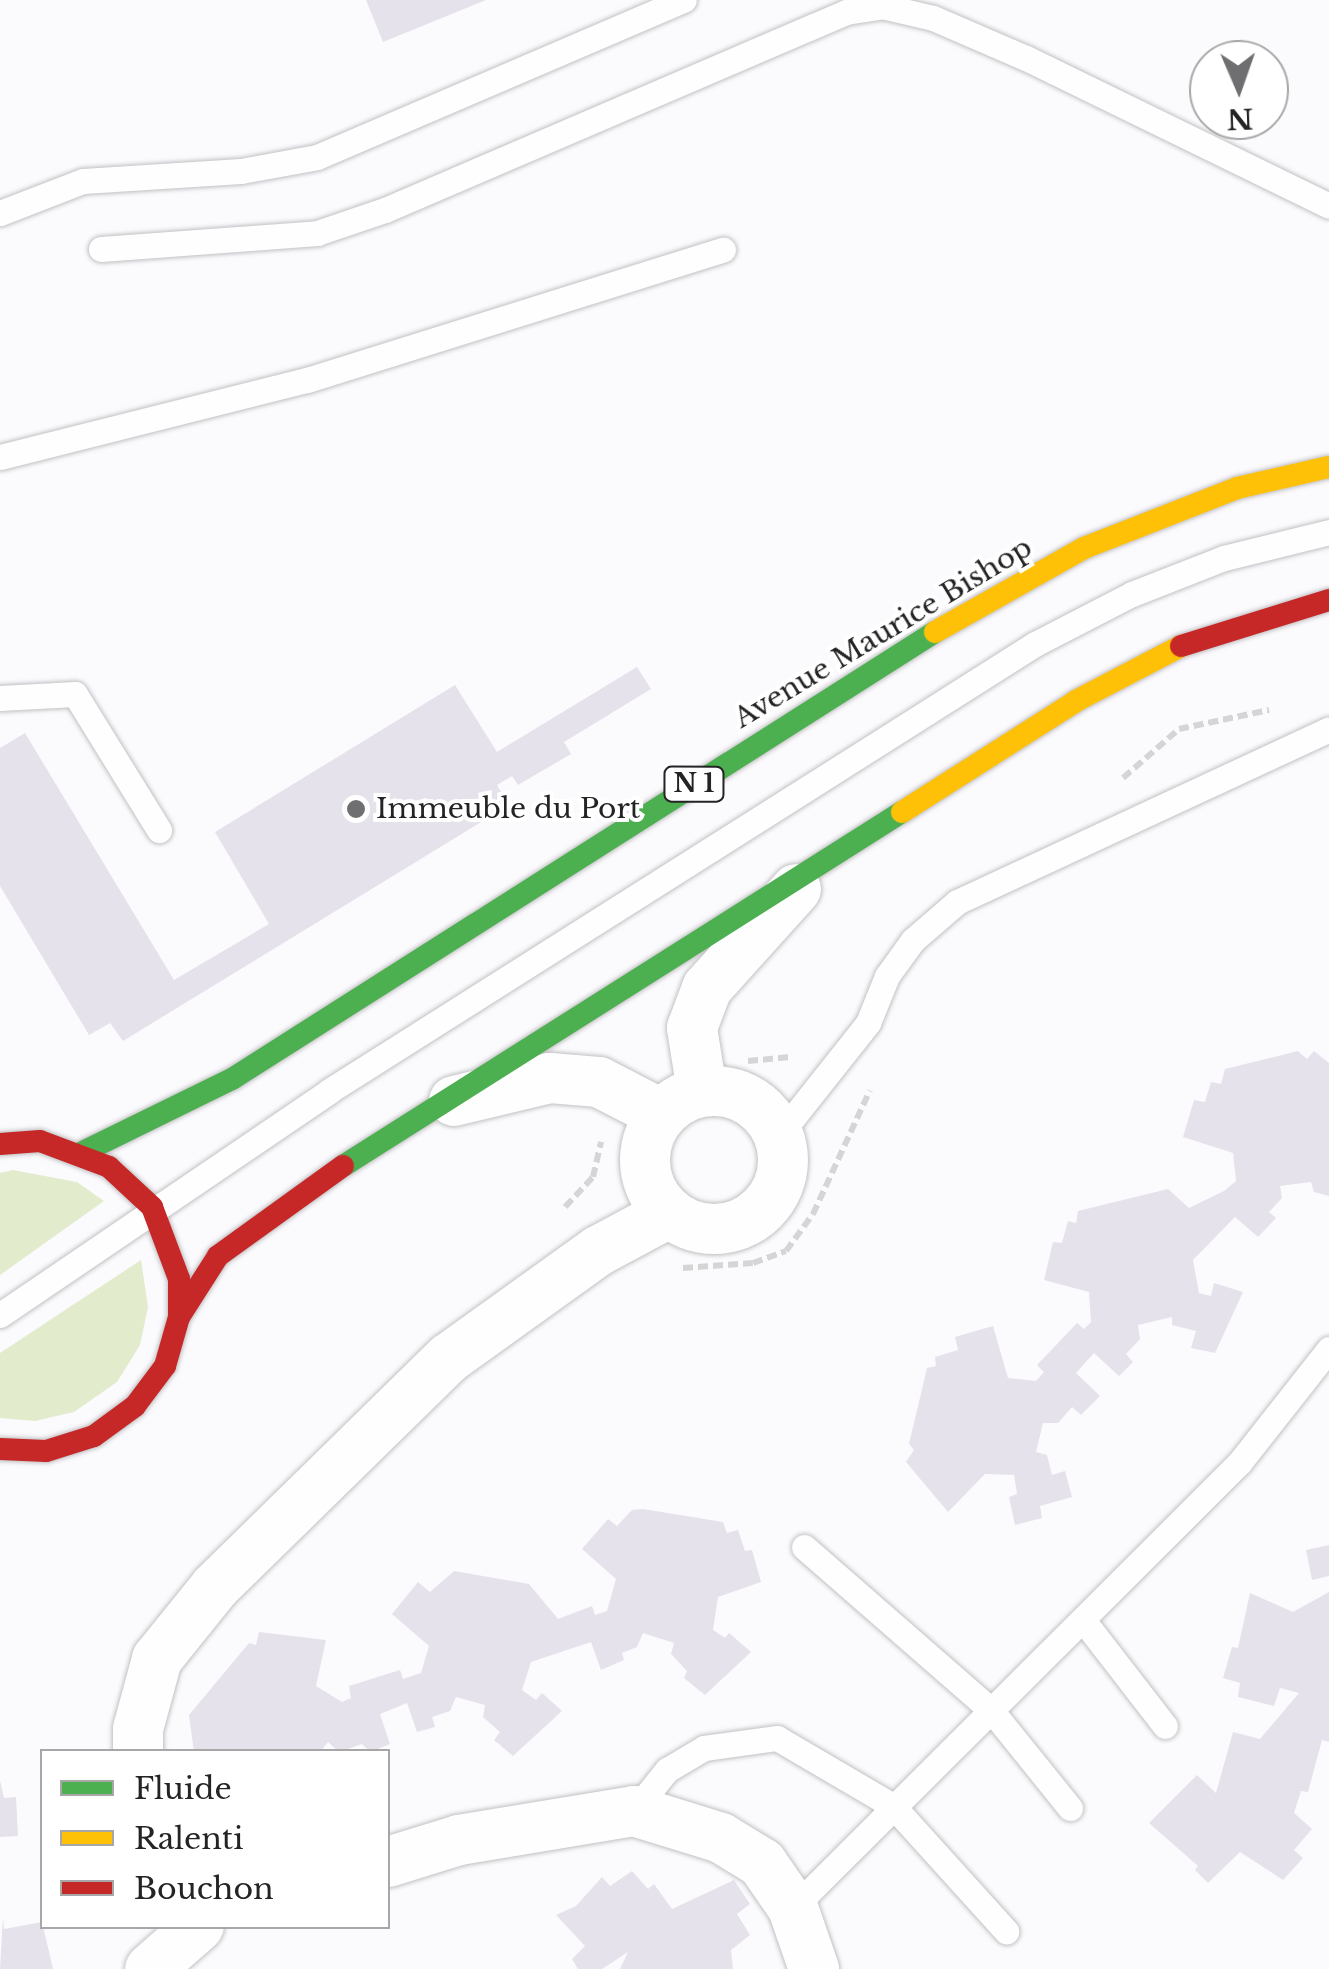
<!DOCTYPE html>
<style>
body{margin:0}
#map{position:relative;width:1329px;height:1969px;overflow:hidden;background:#fbfafd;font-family:"Libre Baskerville",serif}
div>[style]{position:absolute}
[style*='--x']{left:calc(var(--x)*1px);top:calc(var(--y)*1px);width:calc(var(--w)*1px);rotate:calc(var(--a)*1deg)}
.green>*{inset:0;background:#e2eccd}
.building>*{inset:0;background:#e6e2ec}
.path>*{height:6px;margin-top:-3px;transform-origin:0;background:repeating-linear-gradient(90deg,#d5d5d6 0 10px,transparent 0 15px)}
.roads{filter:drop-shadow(0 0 2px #c2c1c3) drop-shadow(0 0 2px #c2c1c3)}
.lane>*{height:25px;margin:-12.5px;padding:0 12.5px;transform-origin:12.5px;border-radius:12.5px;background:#fefeff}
.street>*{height:50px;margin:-25px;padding:0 25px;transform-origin:25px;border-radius:25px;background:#fefeff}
.street>.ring{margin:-25px;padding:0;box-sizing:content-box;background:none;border:50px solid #fefeff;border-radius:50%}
.fast>*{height:22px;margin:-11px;padding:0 11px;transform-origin:11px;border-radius:11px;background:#4caf50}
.slow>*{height:22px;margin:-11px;padding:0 11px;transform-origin:11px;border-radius:11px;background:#ffc107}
.jam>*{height:22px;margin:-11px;padding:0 11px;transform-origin:11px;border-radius:11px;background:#c62828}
.dots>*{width:28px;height:28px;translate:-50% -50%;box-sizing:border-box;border:5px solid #fff;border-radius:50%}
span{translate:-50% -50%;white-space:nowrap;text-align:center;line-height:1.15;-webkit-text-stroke:8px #fff;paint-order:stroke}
.shield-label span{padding:2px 8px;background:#fff;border:2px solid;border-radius:8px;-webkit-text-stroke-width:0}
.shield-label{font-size:25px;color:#242325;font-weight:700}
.street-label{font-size:28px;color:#242325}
.poi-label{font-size:28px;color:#242325}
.left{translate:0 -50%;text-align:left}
.legend{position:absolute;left:40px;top:1749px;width:350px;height:180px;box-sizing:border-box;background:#fff;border:2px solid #a7a7a8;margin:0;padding:12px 18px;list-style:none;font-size:30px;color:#242325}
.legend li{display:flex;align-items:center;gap:20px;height:50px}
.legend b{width:50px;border:2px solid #a7a7a8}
.north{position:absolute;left:1189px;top:40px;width:100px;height:100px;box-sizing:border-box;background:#fff;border:2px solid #a7a7a8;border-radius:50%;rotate:178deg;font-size:28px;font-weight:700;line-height:40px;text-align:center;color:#242325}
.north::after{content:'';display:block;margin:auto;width:35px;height:45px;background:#6f6e71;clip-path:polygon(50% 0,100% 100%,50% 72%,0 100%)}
</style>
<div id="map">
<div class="green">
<div style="clip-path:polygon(13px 1170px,77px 1182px,104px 1201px,0 1275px,0 1173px)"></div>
<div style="clip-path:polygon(141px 1260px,148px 1307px,140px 1345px,117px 1382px,74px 1412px,35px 1421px,0 1418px,0 1353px)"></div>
</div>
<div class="building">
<div style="clip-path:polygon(366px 0,486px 0,383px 42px)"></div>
<div style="clip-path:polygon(637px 667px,651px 689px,564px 742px,571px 754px,518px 785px,512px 776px,497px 785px,509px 805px,123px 1041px,110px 1023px,89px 1035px,0 886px,0 748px,25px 733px,174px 980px,269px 924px,215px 832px,455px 685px,497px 752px)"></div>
<div style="clip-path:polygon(1298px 1051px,1307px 1059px,1314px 1051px,1329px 1063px,1329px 1196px,1314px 1192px,1311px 1182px,1280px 1186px,1282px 1198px,1269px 1212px,1276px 1218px,1258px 1237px,1235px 1217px,1193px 1260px,1199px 1293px,1211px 1296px,1214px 1283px,1243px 1292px,1215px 1353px,1191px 1348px,1196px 1331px,1172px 1325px,1172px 1317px,1138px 1325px,1140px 1339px,1126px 1354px,1133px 1362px,1119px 1376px,1094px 1353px,1076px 1373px,1100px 1396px,1081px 1415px,1072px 1407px,1058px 1423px,1043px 1423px,1036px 1452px,1047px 1455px,1052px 1475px,1065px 1471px,1072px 1497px,1040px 1506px,1042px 1518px,1015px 1525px,1009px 1497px,1017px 1494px,1014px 1475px,985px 1474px,948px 1512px,906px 1462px,914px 1450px,909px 1444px,927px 1368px,936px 1366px,935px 1357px,958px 1350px,955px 1337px,993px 1326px,1008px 1378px,1036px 1381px,1044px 1372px,1037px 1365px,1077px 1323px,1084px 1329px,1091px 1322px,1089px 1292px,1044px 1280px,1053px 1242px,1062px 1243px,1068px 1221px,1076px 1223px,1078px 1211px,1168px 1189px,1189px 1208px,1224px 1191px,1236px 1181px,1233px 1153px,1183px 1137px,1194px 1100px,1205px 1102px,1211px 1082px,1221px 1084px,1225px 1069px)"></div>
<div style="clip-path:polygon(643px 1509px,723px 1522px,727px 1533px,738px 1530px,745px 1551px,752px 1550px,761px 1582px,718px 1597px,713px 1630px,725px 1638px,729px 1633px,751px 1652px,705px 1695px,684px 1678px,687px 1671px,671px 1654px,674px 1643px,643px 1633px,637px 1647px,622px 1653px,624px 1660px,601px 1670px,591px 1642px,531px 1662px,522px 1690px,536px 1700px,542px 1693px,562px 1711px,513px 1756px,494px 1740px,500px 1732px,483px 1717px,485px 1705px,456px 1697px,450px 1711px,432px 1717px,435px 1727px,417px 1732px,407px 1703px,380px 1714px,390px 1744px,370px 1752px,362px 1744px,339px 1752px,328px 1742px,320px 1752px,194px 1752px,189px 1715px,249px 1643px,256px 1645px,259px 1632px,326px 1640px,316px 1686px,342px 1702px,351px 1698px,349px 1686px,400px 1670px,403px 1679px,421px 1673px,429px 1646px,392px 1614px,418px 1582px,430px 1592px,454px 1571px,529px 1584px,558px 1619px,592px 1606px,595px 1615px,607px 1611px,616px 1579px,582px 1549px,608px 1519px,617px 1526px,632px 1510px)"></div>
<div style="clip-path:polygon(1329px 1545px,1329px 1576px,1312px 1580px,1306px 1550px)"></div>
<div style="clip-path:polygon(1329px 1592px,1329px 1742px,1322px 1740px,1308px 1792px,1301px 1791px,1294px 1813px,1312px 1829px,1294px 1850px,1303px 1858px,1283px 1880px,1240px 1852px,1208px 1883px,1195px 1870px,1198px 1866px,1149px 1823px,1197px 1775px,1216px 1793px,1233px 1732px,1260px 1739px,1299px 1693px,1280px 1688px,1274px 1706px,1238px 1697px,1240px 1683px,1223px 1678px,1232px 1647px,1238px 1648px,1250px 1593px,1293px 1612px)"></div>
<div style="clip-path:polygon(0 1780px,4px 1798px,16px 1797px,18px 1836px,0 1837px)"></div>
<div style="clip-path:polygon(632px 1871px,648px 1889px,654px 1884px,672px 1909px,734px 1880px,750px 1904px,737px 1914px,750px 1935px,731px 1950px,733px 1969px,620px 1969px,628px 1952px,602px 1969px,578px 1969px,572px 1959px,585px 1946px,556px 1915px,576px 1906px,602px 1877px,610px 1886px)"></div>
<div style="clip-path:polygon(3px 1917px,4px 1929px,42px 1922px,53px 1969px,0 1969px)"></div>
</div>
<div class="path">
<div style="--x:1123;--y:778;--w:74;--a:-41.2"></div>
<div style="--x:1179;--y:729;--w:92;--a:-11.9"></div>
<div style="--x:748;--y:1061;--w:42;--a:-5.4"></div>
<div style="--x:565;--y:1207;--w:41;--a:-47"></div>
<div style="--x:593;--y:1177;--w:36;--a:-77"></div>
<div style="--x:683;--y:1268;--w:70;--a:-4.1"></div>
<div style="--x:753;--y:1263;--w:35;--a:-20"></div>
<div style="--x:786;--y:1251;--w:46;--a:-53.9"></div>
<div style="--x:813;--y:1214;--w:136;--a:-65.3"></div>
</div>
<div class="roads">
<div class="lane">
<div style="--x:0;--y:213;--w:89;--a:-21.1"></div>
<div style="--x:83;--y:181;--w:158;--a:-3.6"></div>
<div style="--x:241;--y:171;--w:77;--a:-10.4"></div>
<div style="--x:317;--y:157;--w:399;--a:-23.2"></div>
<div style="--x:101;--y:249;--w:217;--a:-4.2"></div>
<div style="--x:317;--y:233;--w:72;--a:-18.7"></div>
<div style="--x:385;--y:210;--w:502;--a:-23.24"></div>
<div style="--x:846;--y:12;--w:36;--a:-9"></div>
<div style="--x:882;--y:6;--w:52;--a:13.2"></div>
<div style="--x:933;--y:18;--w:101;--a:23.3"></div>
<div style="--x:1026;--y:58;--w:337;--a:26"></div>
<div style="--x:0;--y:457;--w:317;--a:-14.1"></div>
<div style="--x:307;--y:380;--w:436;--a:-17.4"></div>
<div style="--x:0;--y:698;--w:75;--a:-3.1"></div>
<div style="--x:75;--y:694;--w:160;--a:58.3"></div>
<div style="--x:780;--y:1134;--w:142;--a:-51.6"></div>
<div style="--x:868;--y:1023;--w:51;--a:-68"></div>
<div style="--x:887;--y:976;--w:44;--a:-54.2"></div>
<div style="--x:913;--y:940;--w:58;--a:-40.8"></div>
<div style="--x:957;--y:902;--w:410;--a:-24.9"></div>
<div style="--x:0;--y:1315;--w:398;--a:-34.2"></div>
<div style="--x:329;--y:1091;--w:836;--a:-32.34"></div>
<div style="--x:1035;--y:644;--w:109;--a:-27.3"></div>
<div style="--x:1132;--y:594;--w:99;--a:-21.4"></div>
<div style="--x:1224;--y:558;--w:108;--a:-13.9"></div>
<div style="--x:804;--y:1547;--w:248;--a:41.1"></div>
<div style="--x:991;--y:1710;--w:126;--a:51.1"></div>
<div style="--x:1083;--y:1620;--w:134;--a:52.3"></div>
<div style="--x:634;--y:1811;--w:53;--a:-51.2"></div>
<div style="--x:667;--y:1770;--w:43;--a:-30.7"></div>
<div style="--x:704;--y:1748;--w:74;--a:-7.8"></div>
<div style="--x:777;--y:1738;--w:134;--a:30.4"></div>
<div style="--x:893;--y:1806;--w:169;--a:47.9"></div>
<div style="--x:793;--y:1908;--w:631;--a:-44.94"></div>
<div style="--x:1240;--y:1462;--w:144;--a:-51.8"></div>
</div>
<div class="street">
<div class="ring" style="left:645px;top:1091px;width:88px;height:88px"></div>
<div style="--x:702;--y:1091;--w:64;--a:-99"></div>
<div style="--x:692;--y:1028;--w:43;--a:-69.4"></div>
<div style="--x:707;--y:988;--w:133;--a:-48"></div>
<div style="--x:454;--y:1101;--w:99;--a:-13.5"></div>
<div style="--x:550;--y:1078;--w:49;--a:4.7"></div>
<div style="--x:599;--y:1082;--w:70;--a:27.3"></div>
<div style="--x:138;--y:1752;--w:23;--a:-90"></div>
<div style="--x:138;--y:1729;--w:73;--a:-74.8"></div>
<div style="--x:157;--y:1659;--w:92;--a:-51.1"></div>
<div style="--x:215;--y:1587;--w:327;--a:-44.4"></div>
<div style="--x:449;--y:1358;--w:183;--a:-35.7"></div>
<div style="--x:598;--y:1251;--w:81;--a:-28.2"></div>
<div style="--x:388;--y:1862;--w:74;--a:-17.2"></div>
<div style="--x:459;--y:1840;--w:177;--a:-9.4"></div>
<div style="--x:634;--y:1811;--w:91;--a:17.2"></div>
<div style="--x:721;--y:1838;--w:48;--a:31.4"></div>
<div style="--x:762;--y:1863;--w:55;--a:55.4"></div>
<div style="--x:793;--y:1908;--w:65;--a:71"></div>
<div style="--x:150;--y:1969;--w:65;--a:-41.3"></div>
</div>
<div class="fast">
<div style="--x:83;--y:1152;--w:166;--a:-26.1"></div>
<div style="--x:232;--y:1079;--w:833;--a:-32.45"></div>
<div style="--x:343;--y:1166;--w:662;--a:-32.35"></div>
</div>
<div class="slow">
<div style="--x:935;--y:632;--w:171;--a:-29.4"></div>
<div style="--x:1084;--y:548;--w:164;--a:-21.4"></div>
<div style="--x:1237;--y:488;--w:94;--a:-12.9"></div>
<div style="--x:902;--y:812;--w:206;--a:-32.5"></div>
<div style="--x:1076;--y:701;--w:119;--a:-27.6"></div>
</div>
<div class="jam">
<div style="--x:1181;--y:646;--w:155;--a:-17.3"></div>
<div style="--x:0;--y:1144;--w:40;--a:-4.3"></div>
<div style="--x:40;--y:1141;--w:74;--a:20.6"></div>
<div style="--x:109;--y:1167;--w:59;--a:42.9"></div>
<div style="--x:152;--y:1207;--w:77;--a:69.4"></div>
<div style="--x:179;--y:1279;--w:38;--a:90"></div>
<div style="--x:179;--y:1317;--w:51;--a:105.9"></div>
<div style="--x:165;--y:1366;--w:50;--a:126.9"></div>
<div style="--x:135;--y:1406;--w:51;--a:143.8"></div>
<div style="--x:94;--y:1436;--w:50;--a:162.6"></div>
<div style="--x:46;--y:1451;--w:46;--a:-177.5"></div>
<div style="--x:179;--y:1317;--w:72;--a:-57.4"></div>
<div style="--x:218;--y:1256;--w:154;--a:-35.8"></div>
</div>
</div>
<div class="dots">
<div style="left:356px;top:809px;background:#6f6e71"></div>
</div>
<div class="shield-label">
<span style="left:694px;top:784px">N 1</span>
</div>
<div class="street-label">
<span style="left:883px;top:633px;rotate:-31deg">Avenue Maurice Bishop</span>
</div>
<div class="poi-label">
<span class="left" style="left:376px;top:809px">Immeuble du Port</span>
</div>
<ul class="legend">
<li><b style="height:12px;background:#4caf50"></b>Fluide</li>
<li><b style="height:12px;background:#ffc107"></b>Ralenti</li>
<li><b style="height:12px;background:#c62828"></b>Bouchon</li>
</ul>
<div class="north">N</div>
</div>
